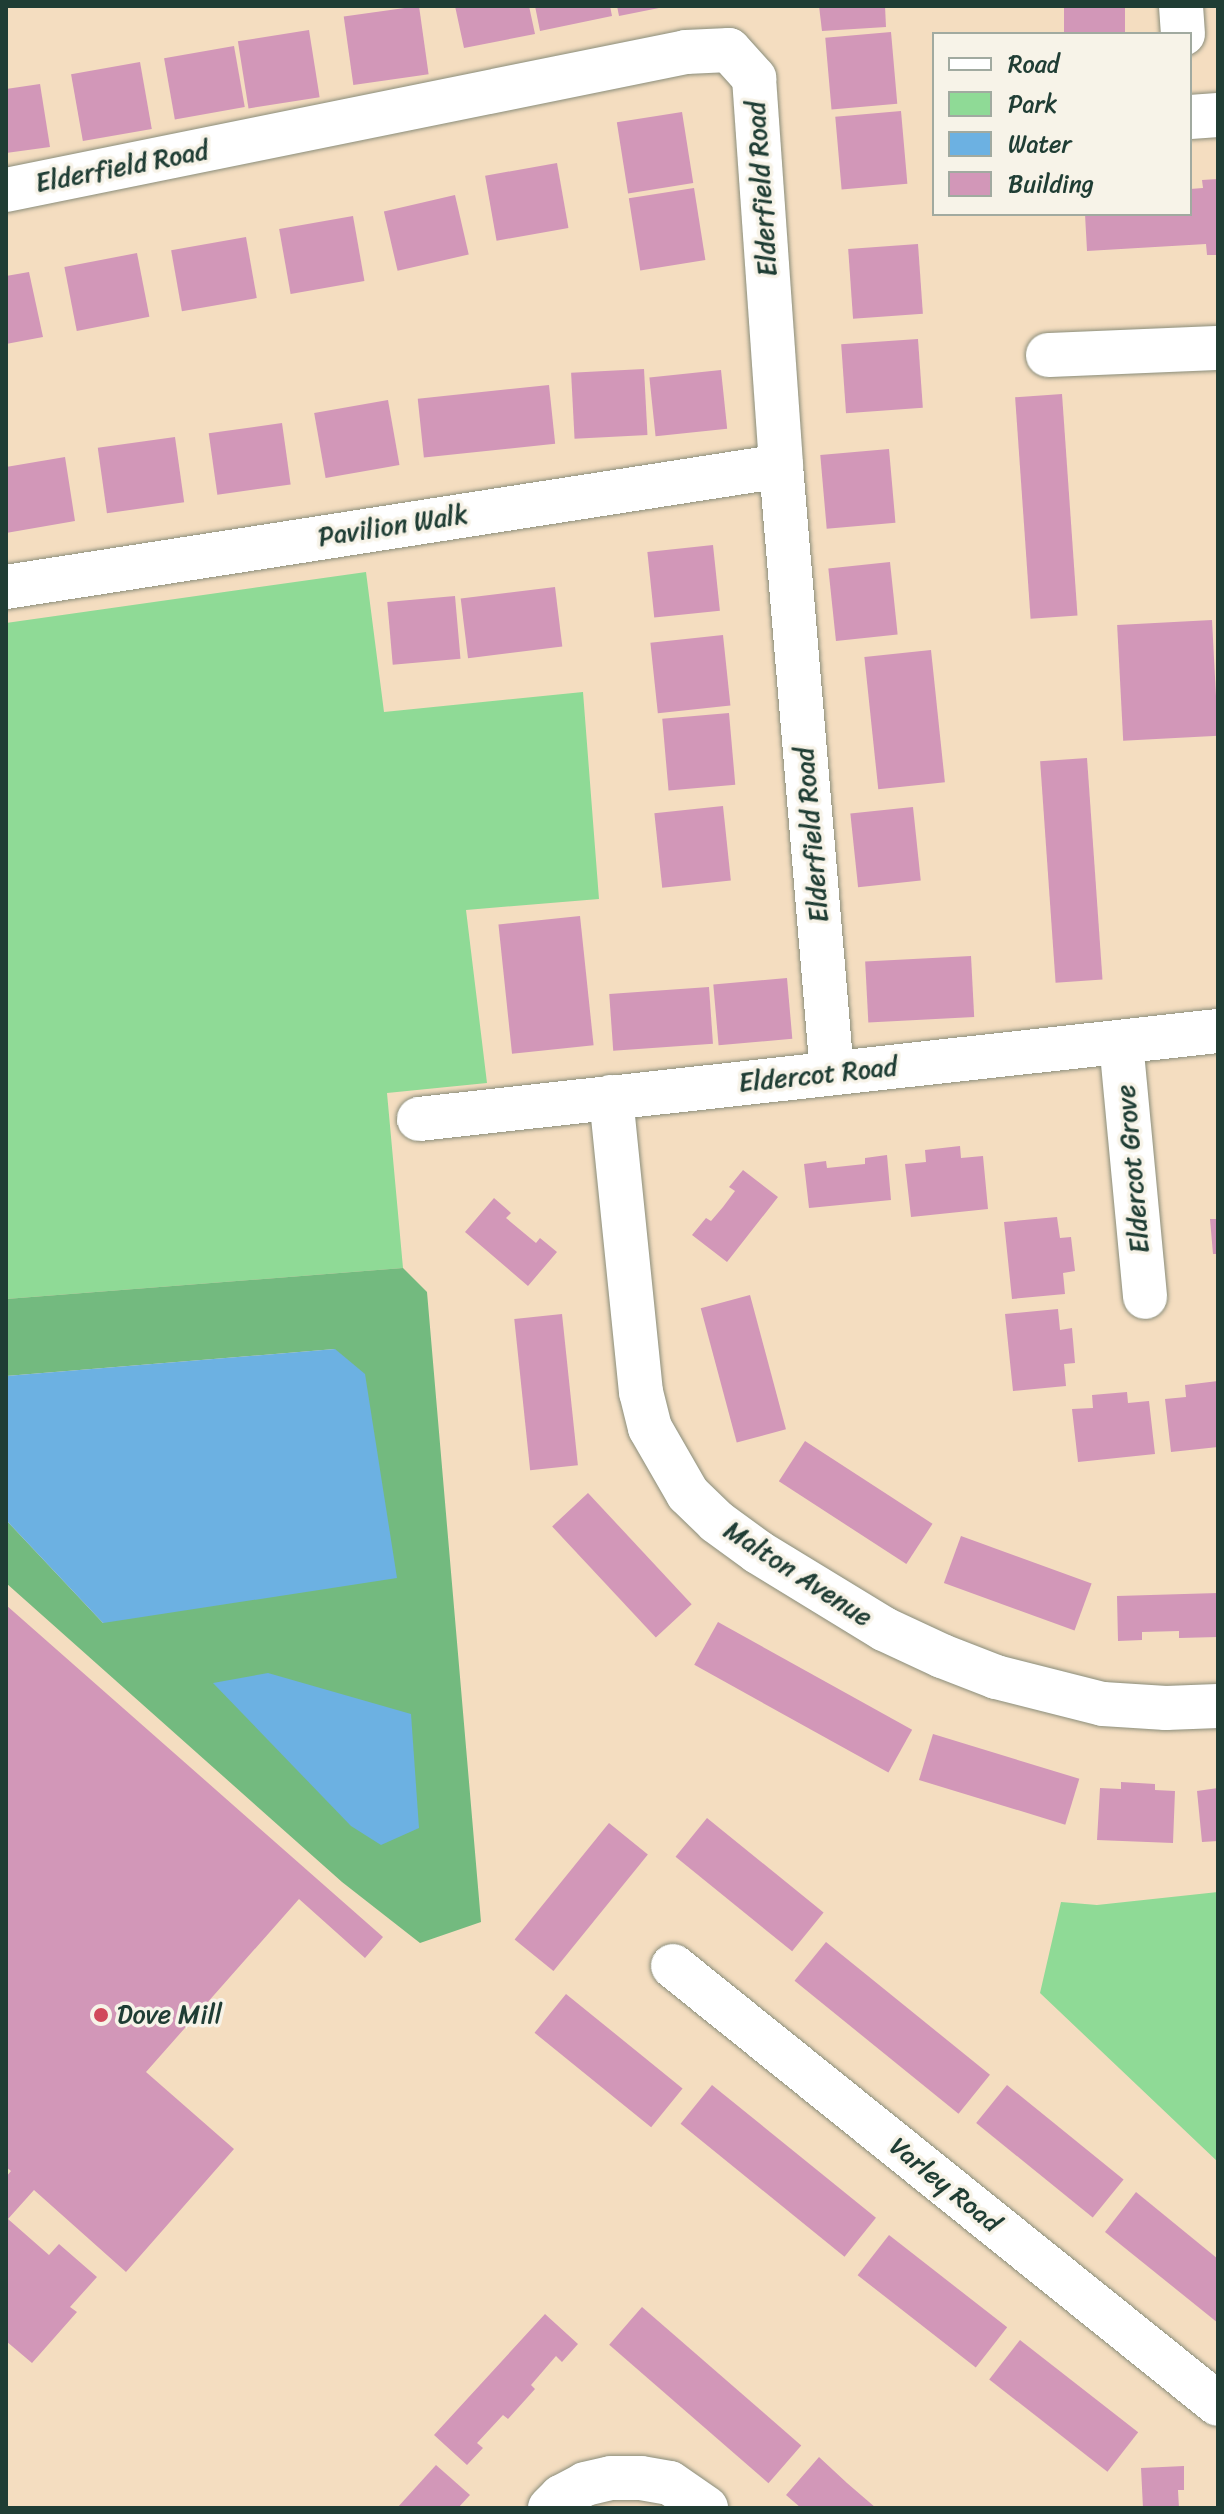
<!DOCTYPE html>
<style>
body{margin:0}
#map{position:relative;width:1224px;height:2514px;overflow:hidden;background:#f4ddc0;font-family:Sriracha,sans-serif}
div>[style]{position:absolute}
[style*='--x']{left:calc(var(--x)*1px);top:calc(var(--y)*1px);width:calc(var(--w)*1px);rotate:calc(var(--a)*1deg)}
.green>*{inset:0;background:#8fda96}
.forest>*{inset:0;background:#73ba7f}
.water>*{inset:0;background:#6cb1e2}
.building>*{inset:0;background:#d297b8;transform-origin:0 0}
.roads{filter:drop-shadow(0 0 2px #8a8d7a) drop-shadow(0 0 2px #8a8d7a)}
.minor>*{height:44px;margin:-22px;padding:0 22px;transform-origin:22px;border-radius:22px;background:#fff}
.dots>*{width:22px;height:22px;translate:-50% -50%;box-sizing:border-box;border:4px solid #f7f3e8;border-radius:50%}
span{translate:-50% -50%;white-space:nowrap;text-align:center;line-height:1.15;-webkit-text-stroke:7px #f7f3e8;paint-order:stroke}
.street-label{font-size:26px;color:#1f3d34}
.poi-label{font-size:26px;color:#1f3d34}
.left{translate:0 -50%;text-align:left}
.frame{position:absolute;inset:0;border:8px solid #1f3d34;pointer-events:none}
.legend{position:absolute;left:932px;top:32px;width:260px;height:184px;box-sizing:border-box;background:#f7f3e8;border:2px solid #a1aaa0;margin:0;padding:10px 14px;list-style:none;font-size:24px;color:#1f3d34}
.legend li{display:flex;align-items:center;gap:16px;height:40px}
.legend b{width:40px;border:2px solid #a1aaa0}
</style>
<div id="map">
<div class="green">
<div style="clip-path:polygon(366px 572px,384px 712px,583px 692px,599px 899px,466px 910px,487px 1083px,387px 1093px,403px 1268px,6px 1299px,6px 623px)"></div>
<div style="clip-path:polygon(1218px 1892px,1218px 2162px,1040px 1993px,1061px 1902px,1097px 1905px)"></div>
</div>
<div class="forest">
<div style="clip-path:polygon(403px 1268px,427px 1292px,481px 1922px,420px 1943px,342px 1882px,6px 1583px,6px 1520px,103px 1623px,335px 1349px,6px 1376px,6px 1299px)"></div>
</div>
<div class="water">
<div style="clip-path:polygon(335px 1349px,365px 1374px,397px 1578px,103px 1623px,6px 1520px,6px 1376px)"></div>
<div style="clip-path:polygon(268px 1673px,411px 1714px,419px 1828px,381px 1845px,351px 1826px,213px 1683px)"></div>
</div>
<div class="building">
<div style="left:419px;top:6px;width:69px;height:76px;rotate:82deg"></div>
<div style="clip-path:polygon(455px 6px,529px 6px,535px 34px,464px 48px)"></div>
<div style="clip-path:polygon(535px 6px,610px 6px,612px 16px,540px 31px)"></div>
<div style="clip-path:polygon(617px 6px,664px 6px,664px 7px,619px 16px)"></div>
<div style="clip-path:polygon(819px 6px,885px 6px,886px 27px,822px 31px)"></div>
<div style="left:1064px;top:6px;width:61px;height:28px"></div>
<div style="left:309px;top:30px;width:68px;height:72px;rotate:81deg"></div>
<div style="left:891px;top:32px;width:72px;height:66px;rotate:85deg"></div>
<div style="left:234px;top:46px;width:62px;height:71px;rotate:80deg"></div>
<div style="left:140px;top:62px;width:68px;height:70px;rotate:80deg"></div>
<div style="clip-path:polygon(40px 84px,50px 147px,6px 153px,6px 89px)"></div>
<div style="left:901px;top:111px;width:73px;height:66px;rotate:85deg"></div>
<div style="left:682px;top:112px;width:72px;height:66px;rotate:81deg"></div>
<div style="left:557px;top:163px;width:66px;height:73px;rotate:80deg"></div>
<div style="clip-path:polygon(1218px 179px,1218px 255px,1207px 255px,1206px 244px,1087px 251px,1085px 214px,1190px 214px,1190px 189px,1203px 188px,1202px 180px)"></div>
<div style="left:694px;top:188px;width:73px;height:66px;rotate:81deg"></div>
<div style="left:455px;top:195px;width:61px;height:73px;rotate:77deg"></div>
<div style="left:353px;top:216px;width:66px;height:75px;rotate:80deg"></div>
<div style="left:246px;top:237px;width:62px;height:76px;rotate:80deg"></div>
<div style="left:918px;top:244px;width:70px;height:70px;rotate:86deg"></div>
<div style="left:137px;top:253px;width:65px;height:74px;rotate:79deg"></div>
<div style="clip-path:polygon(29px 272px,43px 337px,6px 344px,6px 276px)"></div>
<div style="left:918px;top:339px;width:69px;height:77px;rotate:86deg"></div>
<div style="left:644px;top:369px;width:66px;height:73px;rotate:87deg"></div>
<div style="left:721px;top:370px;width:59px;height:72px;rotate:84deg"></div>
<div style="left:549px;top:385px;width:59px;height:132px;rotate:84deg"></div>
<div style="left:1062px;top:394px;width:222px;height:47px;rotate:86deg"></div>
<div style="left:388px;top:400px;width:66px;height:75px;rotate:80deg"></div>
<div style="left:282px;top:423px;width:62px;height:74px;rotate:82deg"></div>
<div style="left:175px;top:437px;width:66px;height:78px;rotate:82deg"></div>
<div style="left:889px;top:449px;width:74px;height:69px;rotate:85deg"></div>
<div style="clip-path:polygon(65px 457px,75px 521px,6px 533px,6px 467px)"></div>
<div style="left:713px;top:545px;width:66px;height:66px;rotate:84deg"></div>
<div style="left:890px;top:562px;width:73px;height:62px;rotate:84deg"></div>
<div style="left:555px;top:587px;width:60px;height:95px;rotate:83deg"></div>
<div style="left:455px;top:596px;width:63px;height:68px;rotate:85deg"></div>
<div style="left:1212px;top:620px;width:116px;height:95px;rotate:87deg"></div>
<div style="left:723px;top:635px;width:71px;height:73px;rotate:84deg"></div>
<div style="left:931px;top:650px;width:133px;height:67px;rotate:84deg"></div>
<div style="left:729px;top:713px;width:72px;height:67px;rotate:85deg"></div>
<div style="left:1087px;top:758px;width:222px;height:47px;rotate:86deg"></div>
<div style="left:723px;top:806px;width:75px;height:69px;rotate:84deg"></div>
<div style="left:913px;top:807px;width:74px;height:63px;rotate:84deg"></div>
<div style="left:580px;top:916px;width:130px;height:82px;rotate:84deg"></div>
<div style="left:971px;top:956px;width:61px;height:106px;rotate:87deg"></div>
<div style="left:787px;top:978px;width:61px;height:74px;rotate:85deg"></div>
<div style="left:709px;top:987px;width:57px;height:100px;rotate:86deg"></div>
<div style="clip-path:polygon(960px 1146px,961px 1158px,983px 1156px,988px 1209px,911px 1217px,905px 1164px,926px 1162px,925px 1150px)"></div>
<div style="clip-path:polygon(887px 1155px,891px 1200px,809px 1208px,804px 1164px,826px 1161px,827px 1168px,865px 1164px,865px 1158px)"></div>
<div style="clip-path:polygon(743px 1170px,778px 1197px,727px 1262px,692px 1235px,706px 1218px,711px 1221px,723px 1207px,735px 1191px,729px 1187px)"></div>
<div style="clip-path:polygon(494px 1198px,511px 1213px,506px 1218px,536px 1243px,540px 1238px,557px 1252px,528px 1286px,465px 1232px)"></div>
<div style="clip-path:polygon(1057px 1217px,1060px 1238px,1071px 1237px,1075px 1271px,1063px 1273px,1065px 1294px,1012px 1299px,1004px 1222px)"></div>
<div style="clip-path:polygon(1210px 1219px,1218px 1219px,1218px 1254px,1213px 1254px)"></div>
<div style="left:750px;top:1295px;width:139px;height:51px;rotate:75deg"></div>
<div style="clip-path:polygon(1058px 1309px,1060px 1330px,1072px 1328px,1075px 1363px,1064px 1364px,1066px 1386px,1013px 1391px,1005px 1314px)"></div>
<div style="left:562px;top:1314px;width:152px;height:48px;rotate:84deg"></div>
<div style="clip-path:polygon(1218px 1381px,1218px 1447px,1171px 1452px,1165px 1399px,1186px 1397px,1185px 1385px)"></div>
<div style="clip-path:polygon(1127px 1392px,1128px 1403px,1149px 1401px,1155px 1454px,1078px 1462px,1072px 1409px,1093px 1408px,1092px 1395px)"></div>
<div style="left:805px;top:1441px;width:152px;height:48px;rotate:33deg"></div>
<div style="left:588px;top:1493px;width:152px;height:49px;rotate:47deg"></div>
<div style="left:961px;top:1536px;width:139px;height:50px;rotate:20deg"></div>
<div style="clip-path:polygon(1218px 1593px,1218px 1637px,1179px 1638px,1179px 1631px,1142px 1632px,1142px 1640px,1118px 1641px,1117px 1596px)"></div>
<div style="clip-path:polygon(6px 1605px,383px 1937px,365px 1958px,299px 1899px,146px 2072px,234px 2149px,126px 2272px,34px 2190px,8px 2219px,49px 2255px,59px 2244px,97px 2277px,70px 2307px,77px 2312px,32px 2363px,6px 2341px,6px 2177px,11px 2171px,6px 2167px)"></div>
<div style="left:718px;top:1622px;width:222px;height:49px;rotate:29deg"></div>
<div style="left:933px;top:1734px;width:153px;height:48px;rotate:17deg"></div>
<div style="clip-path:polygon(1121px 1782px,1155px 1784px,1155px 1790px,1175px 1791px,1173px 1843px,1097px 1840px,1100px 1788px,1121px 1789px)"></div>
<div style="clip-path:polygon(1218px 1788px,1218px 1841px,1202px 1842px,1197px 1791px)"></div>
<div style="left:707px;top:1818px;width:150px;height:50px;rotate:39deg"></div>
<div style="left:609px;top:1823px;width:50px;height:150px;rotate:39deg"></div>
<div style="left:826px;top:1942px;width:211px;height:50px;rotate:39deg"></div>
<div style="left:566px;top:1994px;width:150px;height:50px;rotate:39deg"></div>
<div style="left:712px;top:2085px;width:211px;height:50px;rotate:39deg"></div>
<div style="left:1007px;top:2085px;width:150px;height:49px;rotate:39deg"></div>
<div style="clip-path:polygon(1136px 2192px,1218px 2259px,1218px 2323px,1105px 2232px)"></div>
<div style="left:889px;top:2235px;width:150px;height:51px;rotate:38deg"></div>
<div style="left:642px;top:2307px;width:211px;height:50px;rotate:41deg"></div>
<div style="clip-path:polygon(545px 2314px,578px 2344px,562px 2362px,556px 2356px,531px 2385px,535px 2389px,508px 2419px,503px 2415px,477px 2443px,483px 2448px,467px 2465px,434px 2435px)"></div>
<div style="left:1020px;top:2340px;width:150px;height:50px;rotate:38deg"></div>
<div style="clip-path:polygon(819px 2457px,847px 2483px,876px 2508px,801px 2508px,786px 2495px)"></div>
<div style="clip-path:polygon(436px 2465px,470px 2495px,458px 2508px,397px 2508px)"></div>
<div style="clip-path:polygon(1184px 2466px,1184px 2490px,1178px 2490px,1179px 2508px,1143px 2508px,1141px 2468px)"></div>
</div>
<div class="roads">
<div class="minor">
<div style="--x:1181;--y:6;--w:28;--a:86"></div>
<div style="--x:1190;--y:117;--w:28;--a:-4"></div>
<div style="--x:6;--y:190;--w:694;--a:-11.47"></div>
<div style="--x:686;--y:52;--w:43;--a:-2.7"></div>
<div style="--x:729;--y:50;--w:38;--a:48"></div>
<div style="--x:754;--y:78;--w:389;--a:86"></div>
<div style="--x:781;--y:466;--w:609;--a:85.2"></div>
<div style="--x:1048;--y:355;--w:170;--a:-2.4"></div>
<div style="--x:6;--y:587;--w:784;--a:-8.87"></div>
<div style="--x:1121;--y:1042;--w:256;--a:84.6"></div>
<div style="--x:611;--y:1097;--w:297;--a:84.2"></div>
<div style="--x:641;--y:1392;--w:37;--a:76"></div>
<div style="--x:650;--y:1428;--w:76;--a:60.1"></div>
<div style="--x:688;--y:1494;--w:40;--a:44"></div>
<div style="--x:717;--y:1522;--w:51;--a:36.2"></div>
<div style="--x:758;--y:1552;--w:148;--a:31.4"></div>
<div style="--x:884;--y:1629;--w:64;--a:25"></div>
<div style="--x:942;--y:1656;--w:58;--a:21.3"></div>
<div style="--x:996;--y:1677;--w:110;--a:14.2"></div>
<div style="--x:1103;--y:1704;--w:63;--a:3.6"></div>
<div style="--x:1166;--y:1708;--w:52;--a:-2.2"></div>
<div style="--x:419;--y:1119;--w:804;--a:-6.29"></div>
<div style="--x:673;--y:1966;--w:699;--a:38.79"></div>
<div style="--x:550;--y:2508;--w:16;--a:-45"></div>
<div style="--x:561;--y:2497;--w:27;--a:-28"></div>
<div style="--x:585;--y:2484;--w:27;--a:-13"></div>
<div style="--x:611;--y:2478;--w:30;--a:0"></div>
<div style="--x:641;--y:2478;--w:29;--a:10"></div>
<div style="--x:670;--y:2483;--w:44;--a:34.8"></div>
</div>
</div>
<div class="dots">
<div style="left:101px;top:2015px;background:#d1495b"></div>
</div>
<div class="street-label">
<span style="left:122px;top:167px;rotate:-11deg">Elderfield Road</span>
<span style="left:762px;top:189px;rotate:-94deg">Elderfield Road</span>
<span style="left:393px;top:526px;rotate:-9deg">Pavilion Walk</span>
<span style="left:812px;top:835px;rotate:-95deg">Elderfield Road</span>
<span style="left:818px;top:1075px;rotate:-6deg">Eldercot Road</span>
<span style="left:1133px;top:1169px;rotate:-95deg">Eldercot Grove</span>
<span style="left:798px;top:1574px;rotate:33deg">Malton Avenue</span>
<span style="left:945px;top:2185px;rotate:39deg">Varley Road</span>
</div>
<div class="poi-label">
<span class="left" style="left:117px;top:2015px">Dove Mill</span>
</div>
<div class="frame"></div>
<ul class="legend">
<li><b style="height:10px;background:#fff"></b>Road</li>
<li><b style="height:22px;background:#8fda96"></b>Park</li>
<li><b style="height:22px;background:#6cb1e2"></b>Water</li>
<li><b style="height:22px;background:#d297b8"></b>Building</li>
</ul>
</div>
